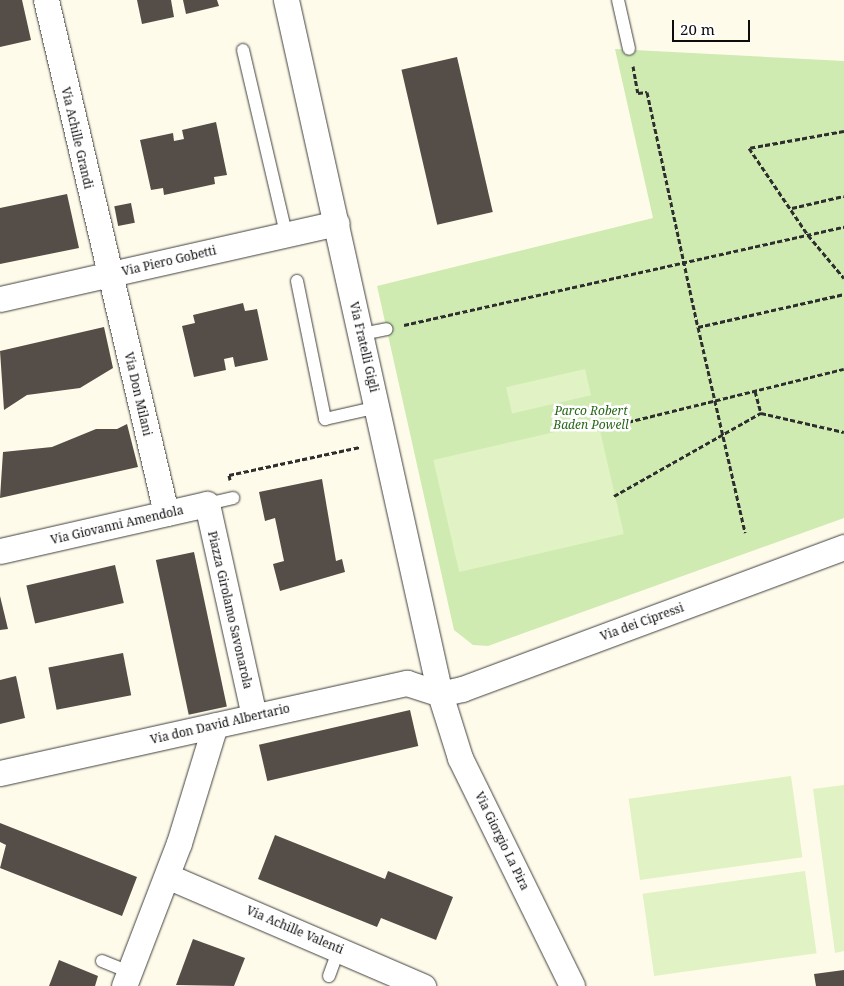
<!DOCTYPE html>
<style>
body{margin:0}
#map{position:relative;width:844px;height:986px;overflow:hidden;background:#fffbea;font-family:"Noto Serif",serif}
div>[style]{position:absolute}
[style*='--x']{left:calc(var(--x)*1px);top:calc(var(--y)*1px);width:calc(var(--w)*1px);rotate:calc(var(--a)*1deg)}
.green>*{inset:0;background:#cfebb2}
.pitch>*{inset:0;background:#e1f2c4;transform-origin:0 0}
.building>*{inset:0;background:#554d47;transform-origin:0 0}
.path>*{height:3px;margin-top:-1.5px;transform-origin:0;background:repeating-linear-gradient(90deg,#2e2e2e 0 5px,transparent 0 7.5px)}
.roads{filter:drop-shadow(0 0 1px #3f3f3f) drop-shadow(0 0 1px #3f3f3f)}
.lane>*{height:12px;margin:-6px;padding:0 6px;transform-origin:6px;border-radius:6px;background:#fff}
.street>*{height:25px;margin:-12.5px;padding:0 12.5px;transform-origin:12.5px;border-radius:12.5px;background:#fff}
span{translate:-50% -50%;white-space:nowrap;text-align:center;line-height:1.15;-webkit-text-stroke:5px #fff;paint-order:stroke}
.street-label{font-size:12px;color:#0c0c0c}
.park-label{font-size:12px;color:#276719;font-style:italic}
.scale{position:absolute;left:672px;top:20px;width:78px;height:22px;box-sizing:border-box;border:2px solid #0c0c0c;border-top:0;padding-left:6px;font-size:15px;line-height:18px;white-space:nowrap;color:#0c0c0c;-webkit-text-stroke:4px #fff;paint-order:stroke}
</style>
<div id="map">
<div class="green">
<div style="clip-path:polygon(615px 49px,844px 61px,844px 518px,488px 646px,473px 645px,454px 630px,377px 286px,653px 218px)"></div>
</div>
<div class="pitch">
<div style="left:585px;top:369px;width:27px;height:81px;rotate:77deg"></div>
<div style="left:598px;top:422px;width:115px;height:169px;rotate:77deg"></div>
<div style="left:791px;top:776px;width:82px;height:164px;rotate:82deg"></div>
<div style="clip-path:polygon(844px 785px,844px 951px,835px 953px,813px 789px)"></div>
<div style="left:805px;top:871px;width:83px;height:164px;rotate:82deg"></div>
</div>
<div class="building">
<div style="clip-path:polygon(0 0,22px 0,31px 40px,0 47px)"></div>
<div style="clip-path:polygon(137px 0,171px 0,174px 17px,142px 24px)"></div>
<div style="clip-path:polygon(183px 0,217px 0,219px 6px,186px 14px)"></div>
<div style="left:457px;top:57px;width:159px;height:57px;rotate:77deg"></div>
<div style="clip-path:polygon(216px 122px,227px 175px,214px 177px,215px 184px,164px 195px,163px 188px,151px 190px,140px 140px,173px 133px,174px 141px,184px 139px,182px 130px)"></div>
<div style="clip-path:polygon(67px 194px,79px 248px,0 264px,0 208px)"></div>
<div style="left:131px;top:203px;width:20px;height:17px;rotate:79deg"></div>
<div style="clip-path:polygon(243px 303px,245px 311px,257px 309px,268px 360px,235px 367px,233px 357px,224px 359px,226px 370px,194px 377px,182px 326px,195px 323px,193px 315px)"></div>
<div style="clip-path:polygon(104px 327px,113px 368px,80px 388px,27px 395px,4px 410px,0 351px)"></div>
<div style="clip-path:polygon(127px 424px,138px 467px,0 498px,3px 452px,52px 447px,96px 429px,117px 429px)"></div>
<div style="clip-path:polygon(322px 479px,336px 561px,342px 559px,345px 572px,280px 591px,273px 564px,284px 561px,275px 518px,265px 521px,259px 492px)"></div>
<div style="left:194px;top:552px;width:158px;height:39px;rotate:78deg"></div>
<div style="left:115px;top:565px;width:39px;height:91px;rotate:77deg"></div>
<div style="clip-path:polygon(0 596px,8px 629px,0 630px)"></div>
<div style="left:123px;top:653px;width:43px;height:76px;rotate:79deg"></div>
<div style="clip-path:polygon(16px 676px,25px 718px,0 724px,0 680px)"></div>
<div style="left:410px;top:710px;width:37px;height:155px;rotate:77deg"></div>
<div style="clip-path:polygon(0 823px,137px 877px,122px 916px,0 868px,6px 845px,0 842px)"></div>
<div style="clip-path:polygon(275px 835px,385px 879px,388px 871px,453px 897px,436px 940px,381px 918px,377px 927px,258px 879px)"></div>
<div style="clip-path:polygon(193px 939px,245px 958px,234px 986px,176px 985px)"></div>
<div style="clip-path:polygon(59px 960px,98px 976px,95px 986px,49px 986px)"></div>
<div style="clip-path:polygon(844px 970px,844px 986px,816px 986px,814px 974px)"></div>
</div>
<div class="path">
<div style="--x:633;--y:66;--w:27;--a:80"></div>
<div style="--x:638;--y:93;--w:9;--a:-6"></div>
<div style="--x:647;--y:92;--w:240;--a:77.8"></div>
<div style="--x:698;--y:327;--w:150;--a:-12.7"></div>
<div style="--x:844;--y:131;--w:97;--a:169.9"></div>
<div style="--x:749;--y:148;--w:105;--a:55.9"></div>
<div style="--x:808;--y:235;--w:56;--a:50.1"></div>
<div style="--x:792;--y:208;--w:53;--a:-13"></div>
<div style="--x:404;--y:325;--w:451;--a:-12.6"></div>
<div style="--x:698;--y:327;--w:211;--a:77.1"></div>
<div style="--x:755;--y:391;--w:23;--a:75"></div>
<div style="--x:761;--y:413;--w:85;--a:12.9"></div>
<div style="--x:599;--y:429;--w:252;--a:-13.8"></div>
<div style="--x:230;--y:480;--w:5;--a:-101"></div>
<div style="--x:229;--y:475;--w:134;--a:-12.1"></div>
<div style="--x:614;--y:496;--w:169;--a:-29.5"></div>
</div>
<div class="roads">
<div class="lane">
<div style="--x:618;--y:0;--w:50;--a:77.3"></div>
<div style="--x:243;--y:50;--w:189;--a:76.8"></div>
<div style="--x:297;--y:281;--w:141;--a:78.5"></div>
<div style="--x:325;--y:419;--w:54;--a:-12.8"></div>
<div style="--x:362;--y:334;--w:25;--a:-11"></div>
<div style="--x:207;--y:504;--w:27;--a:-13"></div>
<div style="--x:102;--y:961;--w:29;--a:22"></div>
<div style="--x:329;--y:976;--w:29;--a:-70"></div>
</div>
<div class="street">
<div style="--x:46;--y:0;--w:527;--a:76.83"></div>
<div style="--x:286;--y:0;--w:711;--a:77.49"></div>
<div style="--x:440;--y:694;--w:67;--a:72.6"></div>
<div style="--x:460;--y:758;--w:254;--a:63.8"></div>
<div style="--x:0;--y:299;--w:345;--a:-12.7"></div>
<div style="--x:0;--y:551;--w:212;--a:-12.8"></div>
<div style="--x:207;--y:504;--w:217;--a:77.5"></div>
<div style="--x:0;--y:773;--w:417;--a:-12.5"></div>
<div style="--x:407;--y:683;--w:35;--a:18"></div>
<div style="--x:440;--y:694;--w:23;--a:-13"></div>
<div style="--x:462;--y:689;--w:408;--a:-20.4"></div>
<div style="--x:167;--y:876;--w:279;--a:23.3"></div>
<div style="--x:124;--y:986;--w:153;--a:-69"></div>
<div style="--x:179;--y:843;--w:123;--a:-73"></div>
</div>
</div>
<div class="street-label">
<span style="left:77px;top:138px;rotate:77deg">Via Achille Grandi</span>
<span style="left:169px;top:261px;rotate:-13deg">Via Piero Gobetti</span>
<span style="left:364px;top:347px;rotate:77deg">Via Fratelli Gigli</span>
<span style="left:138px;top:394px;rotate:77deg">Via Don Milani</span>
<span style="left:117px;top:525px;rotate:-13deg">Via Giovanni Amendola</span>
<span style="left:230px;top:610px;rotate:77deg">Piazza Girolamo Savonarola</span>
<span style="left:642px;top:622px;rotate:-20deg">Via dei Cipressi</span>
<span style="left:220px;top:724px;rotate:-13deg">Via don David Albertario</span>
<span style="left:502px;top:841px;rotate:64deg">Via Giorgio La Pira</span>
<span style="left:295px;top:930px;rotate:23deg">Via Achille Valenti</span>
</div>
<div class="park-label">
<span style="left:591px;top:418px">Parco Robert<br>Baden Powell</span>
</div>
<div class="scale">20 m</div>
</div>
